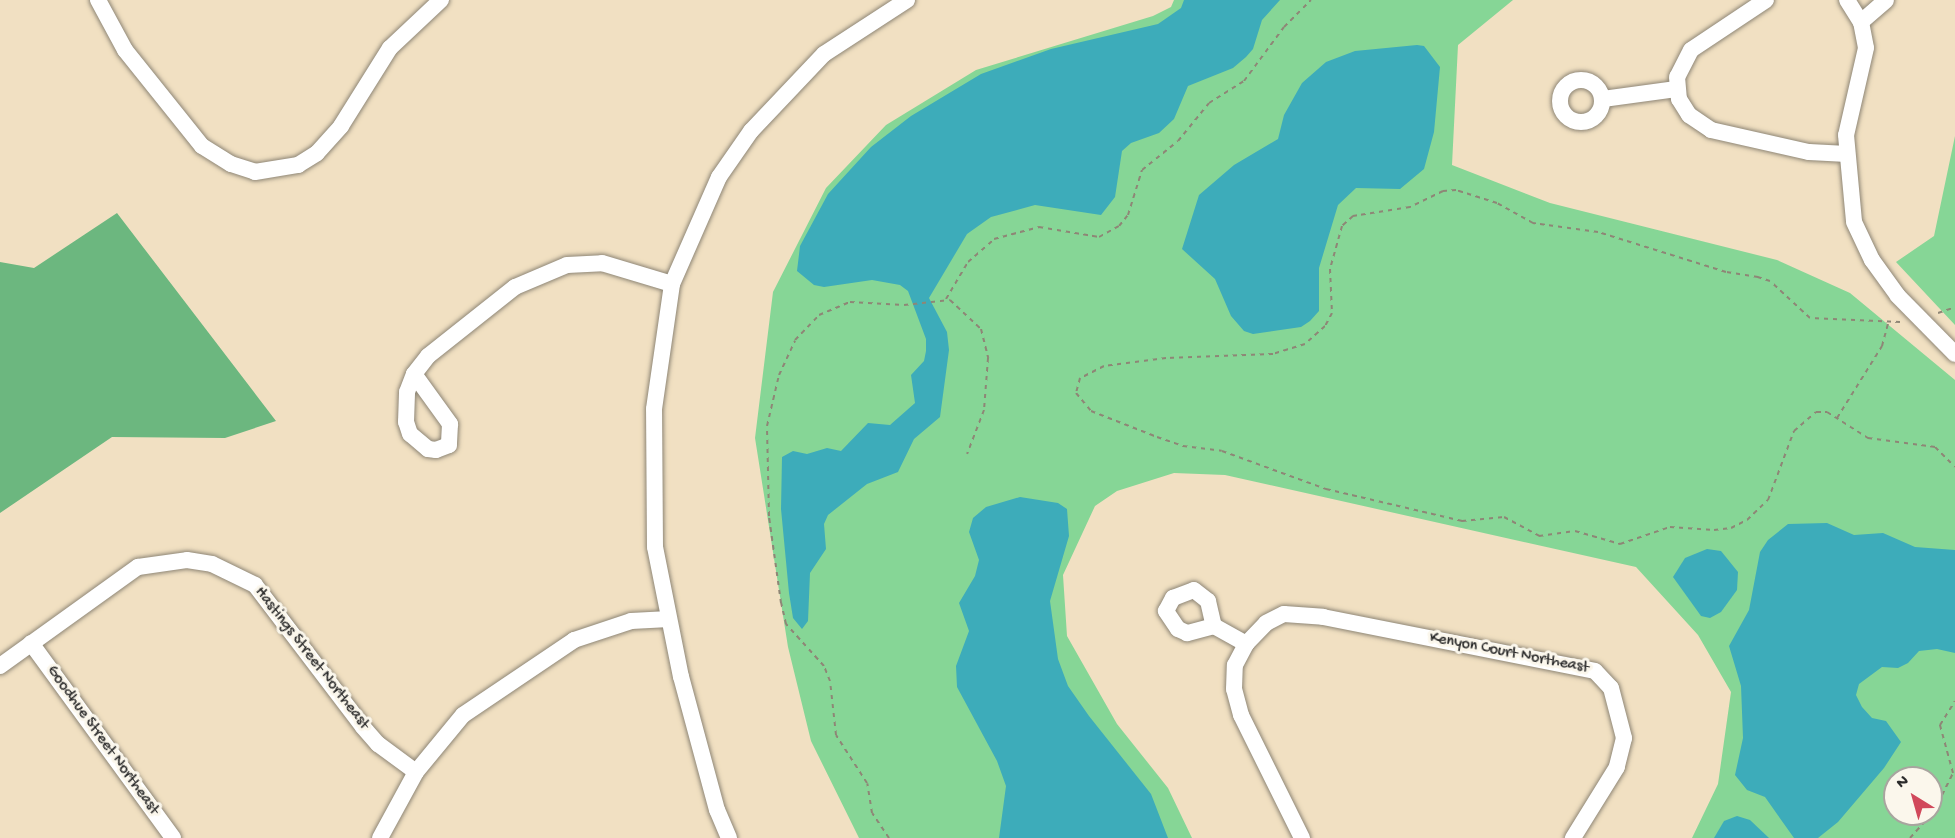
<!DOCTYPE html>
<style>
body{margin:0}
#map{position:relative;width:1955px;height:838px;overflow:hidden;background:#f1e0c2;font-family:"Gochi Hand",sans-serif}
div>[style]{position:absolute}
[style*='--x']{left:calc(var(--x)*1px);top:calc(var(--y)*1px);width:calc(var(--w)*1px);rotate:calc(var(--a)*1deg)}
.green>*{inset:0;background:#86d696}
.forest>*{inset:0;background:#6cb77f}
.water>*{inset:0;background:#3dacba}
.path>*{height:2px;margin-top:-1px;transform-origin:0;background:repeating-linear-gradient(90deg,#8e8676 0 4.5px,transparent 0 9px)}
.roads{filter:drop-shadow(0 0 2px #8e8676) drop-shadow(0 0 2px #8e8676)}
.minor>*{height:16px;margin:-8px;padding:0 8px;transform-origin:8px;border-radius:8px;background:#fff}
.minor>.ring{margin:-8px;padding:0;box-sizing:content-box;background:none;border:16px solid #fff;border-radius:50%}
span{translate:-50% -50%;white-space:nowrap;text-align:center;line-height:1.15;-webkit-text-stroke:6px #fbf7ec;paint-order:stroke}
.street-label{font-size:16px;color:#2b2b2b}
.north{position:absolute;left:1883px;top:766px;width:60px;height:60px;box-sizing:border-box;background:#fbf7ec;border:2px solid #a8a59f;border-radius:50%;rotate:323deg;font-size:16px;font-weight:700;line-height:24px;text-align:center;color:#2b2b2b}
.north::after{content:'';display:block;margin:auto;width:21px;height:27px;background:#d1495b;clip-path:polygon(50% 0,100% 100%,50% 72%,0 100%)}
</style>
<div id="map">
<div class="green">
<div style="clip-path:polygon(evenodd,1174px 0,1513px 0,1458px 45px,1452px 165px,1550px 203px,1777px 260px,1850px 293px,1955px 380px,1955px 838px,1692px 838px,1718px 784px,1731px 692px,1698px 635px,1636px 567px,1225px 475px,1174px 473px,1117px 491px,1095px 506px,1063px 575px,1067px 636px,1117px 724px,1168px 788px,1192px 838px,859px 838px,811px 741px,788px 647px,755px 438px,773px 292px,826px 188px,886px 125px,976px 70px,1153px 16px,1171px 7px,1174px 0,1895px 778px,1931px 778px,1931px 814px,1895px 814px,1895px 778px)"></div>
<div style="clip-path:polygon(1955px 136px,1955px 325px,1896px 262px,1934px 236px)"></div>
</div>
<div class="forest">
<div style="clip-path:polygon(117px 213px,276px 421px,225px 438px,112px 437px,0 513px,0 262px,34px 268px)"></div>
</div>
<div class="water">
<div style="clip-path:polygon(1184px 0,1280px 0,1262px 20px,1253px 49px,1246px 57px,1233px 68px,1188px 86px,1174px 119px,1159px 133px,1131px 143px,1122px 151px,1115px 197px,1101px 215px,1035px 205px,991px 217px,967px 234px,929px 298px,947px 332px,949px 350px,940px 417px,914px 439px,898px 472px,867px 484px,828px 515px,824px 524px,826px 549px,810px 573px,808px 621px,802px 629px,793px 618px,789px 593px,781px 509px,782px 457px,793px 451px,807px 454px,827px 448px,841px 451px,868px 423px,890px 425px,915px 403px,911px 375px,924px 361px,926px 351px,926px 339px,908px 291px,900px 285px,872px 280px,824px 287px,814px 285px,797px 271px,800px 246px,828px 194px,871px 147px,911px 116px,981px 74px,1051px 49px,1158px 24px,1181px 8px)"></div>
<div style="clip-path:polygon(1417px 45px,1424px 46px,1440px 67px,1434px 132px,1424px 169px,1400px 189px,1356px 188px,1338px 205px,1319px 268px,1319px 311px,1310px 321px,1301px 327px,1253px 334px,1244px 331px,1231px 316px,1215px 279px,1182px 249px,1199px 195px,1234px 165px,1278px 139px,1284px 115px,1302px 83px,1326px 62px,1355px 51px)"></div>
<div style="clip-path:polygon(1020px 497px,1058px 503px,1067px 509px,1069px 536px,1050px 601px,1058px 659px,1068px 686px,1089px 716px,1151px 794px,1168px 838px,999px 838px,1006px 786px,997px 761px,957px 687px,956px 666px,969px 631px,959px 603px,975px 576px,979px 560px,969px 532px,973px 518px,986px 507px)"></div>
<div style="clip-path:polygon(1827px 523px,1854px 535px,1883px 533px,1915px 547px,1955px 550px,1955px 653px,1937px 649px,1919px 651px,1908px 663px,1898px 668px,1882px 667px,1859px 684px,1856px 695px,1862px 707px,1872px 718px,1886px 721px,1901px 742px,1884px 768px,1838px 822px,1818px 838px,1794px 838px,1765px 797px,1747px 790px,1735px 775px,1743px 738px,1741px 686px,1729px 646px,1749px 610px,1760px 552px,1768px 540px,1788px 524px)"></div>
<div style="clip-path:polygon(1707px 549px,1721px 551px,1738px 572px,1737px 590px,1721px 612px,1710px 618px,1701px 616px,1673px 577px,1685px 558px)"></div>
<div style="clip-path:polygon(1737px 816px,1750px 820px,1769px 838px,1714px 838px,1724px 821px)"></div>
</div>
<div class="path">
<div style="--x:946;--y:299;--w:43;--a:-59.3"></div>
<div style="--x:968;--y:262;--w:35;--a:-41"></div>
<div style="--x:994;--y:239;--w:47;--a:-14.9"></div>
<div style="--x:1039;--y:227;--w:61;--a:9.5"></div>
<div style="--x:1099;--y:237;--w:23;--a:-29"></div>
<div style="--x:1119;--y:226;--w:14;--a:-51"></div>
<div style="--x:1128;--y:215;--w:47;--a:-72.7"></div>
<div style="--x:1142;--y:170;--w:46;--a:-38.9"></div>
<div style="--x:1178;--y:141;--w:49;--a:-50.8"></div>
<div style="--x:1209;--y:103;--w:41;--a:-32.2"></div>
<div style="--x:1244;--y:81;--w:67;--a:-53.5"></div>
<div style="--x:1284;--y:27;--w:38;--a:-45"></div>
<div style="--x:1938;--y:313;--w:18;--a:-19"></div>
<div style="--x:1900;--y:322;--w:90;--a:-177.5"></div>
<div style="--x:1810;--y:318;--w:54;--a:-137.2"></div>
<div style="--x:1770;--y:281;--w:13;--a:-162"></div>
<div style="--x:1758;--y:277;--w:32;--a:-171"></div>
<div style="--x:1726;--y:272;--w:134;--a:-162.6"></div>
<div style="--x:1598;--y:232;--w:66;--a:-172.1"></div>
<div style="--x:1533;--y:223;--w:41;--a:-150.9"></div>
<div style="--x:1497;--y:203;--w:43;--a:-162.4"></div>
<div style="--x:1456;--y:190;--w:13;--a:176"></div>
<div style="--x:1443;--y:191;--w:37;--a:154"></div>
<div style="--x:1410;--y:207;--w:58;--a:171"></div>
<div style="--x:1353;--y:216;--w:15;--a:138"></div>
<div style="--x:1342;--y:226;--w:45;--a:105.6"></div>
<div style="--x:1330;--y:269;--w:44;--a:87.4"></div>
<div style="--x:1332;--y:313;--w:15;--a:118"></div>
<div style="--x:1325;--y:326;--w:27;--a:138"></div>
<div style="--x:1305;--y:344;--w:34;--a:163"></div>
<div style="--x:1273;--y:354;--w:107;--a:177.9"></div>
<div style="--x:1166;--y:358;--w:63;--a:172.6"></div>
<div style="--x:1104;--y:366;--w:27;--a:153"></div>
<div style="--x:1080;--y:378;--w:16;--a:105"></div>
<div style="--x:1076;--y:393;--w:23;--a:50"></div>
<div style="--x:1091;--y:411;--w:71;--a:21.5"></div>
<div style="--x:1157;--y:437;--w:28;--a:19"></div>
<div style="--x:1183;--y:446;--w:39;--a:7"></div>
<div style="--x:1222;--y:451;--w:111;--a:20.1"></div>
<div style="--x:1326;--y:489;--w:140;--a:13.2"></div>
<div style="--x:1462;--y:521;--w:42;--a:-5.4"></div>
<div style="--x:1504;--y:517;--w:40;--a:28"></div>
<div style="--x:1539;--y:536;--w:36;--a:-8"></div>
<div style="--x:1575;--y:531;--w:47;--a:16.1"></div>
<div style="--x:1620;--y:544;--w:53;--a:-18.8"></div>
<div style="--x:1670;--y:527;--w:44;--a:3.9"></div>
<div style="--x:1714;--y:530;--w:17;--a:-7"></div>
<div style="--x:1731;--y:528;--w:18;--a:-27"></div>
<div style="--x:1747;--y:520;--w:29;--a:-44"></div>
<div style="--x:1768;--y:500;--w:74;--a:-69.4"></div>
<div style="--x:1794;--y:431;--w:29;--a:-41"></div>
<div style="--x:1816;--y:412;--w:11;--a:0"></div>
<div style="--x:1827;--y:412;--w:49;--a:32.4"></div>
<div style="--x:1868;--y:438;--w:68;--a:7.7"></div>
<div style="--x:1935;--y:447;--w:28;--a:45"></div>
<div style="--x:1837;--y:418;--w:85;--a:-58"></div>
<div style="--x:1882;--y:346;--w:23;--a:-75"></div>
<div style="--x:889;--y:838;--w:30;--a:-124"></div>
<div style="--x:872;--y:813;--w:30;--a:-99"></div>
<div style="--x:867;--y:783;--w:57;--a:-122.9"></div>
<div style="--x:836;--y:735;--w:54;--a:-96.3"></div>
<div style="--x:830;--y:681;--w:16;--a:-112"></div>
<div style="--x:824;--y:666;--w:57;--a:-132.1"></div>
<div style="--x:786;--y:624;--w:22;--a:-103"></div>
<div style="--x:781;--y:603;--w:88;--a:-97.9"></div>
<div style="--x:769;--y:516;--w:90;--a:-91.3"></div>
<div style="--x:767;--y:426;--w:52;--a:-76.8"></div>
<div style="--x:779;--y:375;--w:38;--a:-65"></div>
<div style="--x:795;--y:340;--w:35;--a:-46"></div>
<div style="--x:819;--y:315;--w:34;--a:-23"></div>
<div style="--x:850;--y:302;--w:54;--a:3.2"></div>
<div style="--x:904;--y:305;--w:46;--a:-6.2"></div>
<div style="--x:950;--y:300;--w:42;--a:43.1"></div>
<div style="--x:981;--y:329;--w:30;--a:76"></div>
<div style="--x:988;--y:358;--w:52;--a:94.4"></div>
<div style="--x:984;--y:410;--w:47;--a:111.1"></div>
<div style="--x:1910;--y:838;--w:36;--a:-48"></div>
<div style="--x:1934;--y:811;--w:42;--a:-63.4"></div>
<div style="--x:1953;--y:773;--w:50;--a:-105.2"></div>
<div style="--x:1940;--y:725;--w:28;--a:-58"></div>
</div>
<div class="roads">
<div class="minor">
<div style="--x:98;--y:0;--w:57;--a:61.6"></div>
<div style="--x:125;--y:50;--w:123;--a:51.3"></div>
<div style="--x:202;--y:146;--w:34;--a:32"></div>
<div style="--x:231;--y:164;--w:25;--a:18"></div>
<div style="--x:255;--y:172;--w:44;--a:-9.2"></div>
<div style="--x:298;--y:165;--w:22;--a:-32"></div>
<div style="--x:317;--y:153;--w:36;--a:-48"></div>
<div style="--x:341;--y:126;--w:92;--a:-57.9"></div>
<div style="--x:390;--y:48;--w:70;--a:-43.3"></div>
<div style="--x:1766;--y:0;--w:90;--a:146.3"></div>
<div style="--x:1691;--y:50;--w:30;--a:117"></div>
<div style="--x:1677;--y:77;--w:22;--a:85"></div>
<div style="--x:1679;--y:99;--w:19;--a:58"></div>
<div style="--x:1689;--y:115;--w:27;--a:34"></div>
<div style="--x:1711;--y:130;--w:100;--a:12.7"></div>
<div style="--x:1809;--y:152;--w:38;--a:3"></div>
<div style="--x:1847;--y:0;--w:26;--a:58"></div>
<div style="--x:1861;--y:22;--w:26;--a:79"></div>
<div style="--x:1866;--y:48;--w:89;--a:102.9"></div>
<div style="--x:1846;--y:135;--w:87;--a:84.7"></div>
<div style="--x:1854;--y:222;--w:42;--a:64.7"></div>
<div style="--x:1872;--y:260;--w:44;--a:54.2"></div>
<div style="--x:1898;--y:296;--w:81;--a:45.5"></div>
<div style="--x:1861;--y:22;--w:33;--a:-41"></div>
<div class="ring" style="left:1560px;top:80px;width:26px;height:26px"></div>
<div style="--x:1603;--y:99;--w:74;--a:-7.8"></div>
<div style="--x:414;--y:374;--w:23;--a:-52"></div>
<div style="--x:428;--y:356;--w:111;--a:-38.4"></div>
<div style="--x:515;--y:287;--w:56;--a:-22.9"></div>
<div style="--x:567;--y:265;--w:35;--a:-3"></div>
<div style="--x:602;--y:263;--w:73;--a:16.7"></div>
<div style="--x:414;--y:374;--w:62;--a:54.2"></div>
<div style="--x:450;--y:424;--w:21;--a:93"></div>
<div style="--x:449;--y:445;--w:14;--a:159"></div>
<div style="--x:436;--y:450;--w:8;--a:-173"></div>
<div style="--x:428;--y:449;--w:23;--a:-140"></div>
<div style="--x:410;--y:434;--w:13;--a:-108"></div>
<div style="--x:406;--y:422;--w:30;--a:-88"></div>
<div style="--x:407;--y:392;--w:19;--a:-69"></div>
<div style="--x:1194;--y:590;--w:18;--a:38"></div>
<div style="--x:1208;--y:601;--w:26;--a:77"></div>
<div style="--x:1214;--y:626;--w:28;--a:165"></div>
<div style="--x:1187;--y:633;--w:10;--a:-156"></div>
<div style="--x:1178;--y:629;--w:22;--a:-124"></div>
<div style="--x:1166;--y:611;--w:15;--a:-62"></div>
<div style="--x:1173;--y:598;--w:22;--a:-21"></div>
<div style="--x:1214;--y:626;--w:37;--a:29"></div>
<div style="--x:31;--y:643;--w:241;--a:53.9"></div>
<div style="--x:0;--y:666;--w:170;--a:-35.7"></div>
<div style="--x:138;--y:567;--w:49;--a:-8.1"></div>
<div style="--x:187;--y:560;--w:25;--a:9"></div>
<div style="--x:212;--y:564;--w:48;--a:26"></div>
<div style="--x:255;--y:585;--w:178;--a:52.7"></div>
<div style="--x:363;--y:727;--w:23;--a:49"></div>
<div style="--x:378;--y:744;--w:47;--a:36.4"></div>
<div style="--x:380;--y:838;--w:75;--a:-61.4"></div>
<div style="--x:416;--y:772;--w:74;--a:-50.5"></div>
<div style="--x:463;--y:715;--w:134;--a:-34"></div>
<div style="--x:574;--y:640;--w:60;--a:-18.4"></div>
<div style="--x:631;--y:621;--w:38;--a:-3"></div>
<div style="--x:729;--y:838;--w:30;--a:-113"></div>
<div style="--x:717;--y:810;--w:138;--a:-105.1"></div>
<div style="--x:681;--y:677;--w:133;--a:-101.3"></div>
<div style="--x:655;--y:547;--w:138;--a:-90.4"></div>
<div style="--x:654;--y:409;--w:126;--a:-81.8"></div>
<div style="--x:672;--y:284;--w:117;--a:-66.3"></div>
<div style="--x:719;--y:177;--w:56;--a:-55.2"></div>
<div style="--x:751;--y:131;--w:106;--a:-46.5"></div>
<div style="--x:824;--y:54;--w:99;--a:-33"></div>
<div style="--x:1302;--y:838;--w:137;--a:-116.4"></div>
<div style="--x:1241;--y:715;--w:27;--a:-105"></div>
<div style="--x:1234;--y:689;--w:24;--a:-88"></div>
<div style="--x:1235;--y:665;--w:24;--a:-62"></div>
<div style="--x:1246;--y:644;--w:29;--a:-46"></div>
<div style="--x:1266;--y:623;--w:20;--a:-27"></div>
<div style="--x:1284;--y:614;--w:39;--a:4"></div>
<div style="--x:1323;--y:617;--w:277;--a:11.2"></div>
<div style="--x:1595;--y:671;--w:23;--a:47"></div>
<div style="--x:1611;--y:688;--w:52;--a:75.4"></div>
<div style="--x:1624;--y:738;--w:30;--a:104"></div>
<div style="--x:1617;--y:767;--w:84;--a:121.8"></div>
</div>
</div>
<div class="street-label">
<span style="left:1509px;top:654px;rotate:11deg">Kenyon Court Northeast</span>
<span style="left:311px;top:659px;rotate:52deg">Hastings Street Northeast</span>
<span style="left:102px;top:741px;rotate:54deg">Goodhue Street Northeast</span>
</div>
<div class="north">N</div>
</div>
